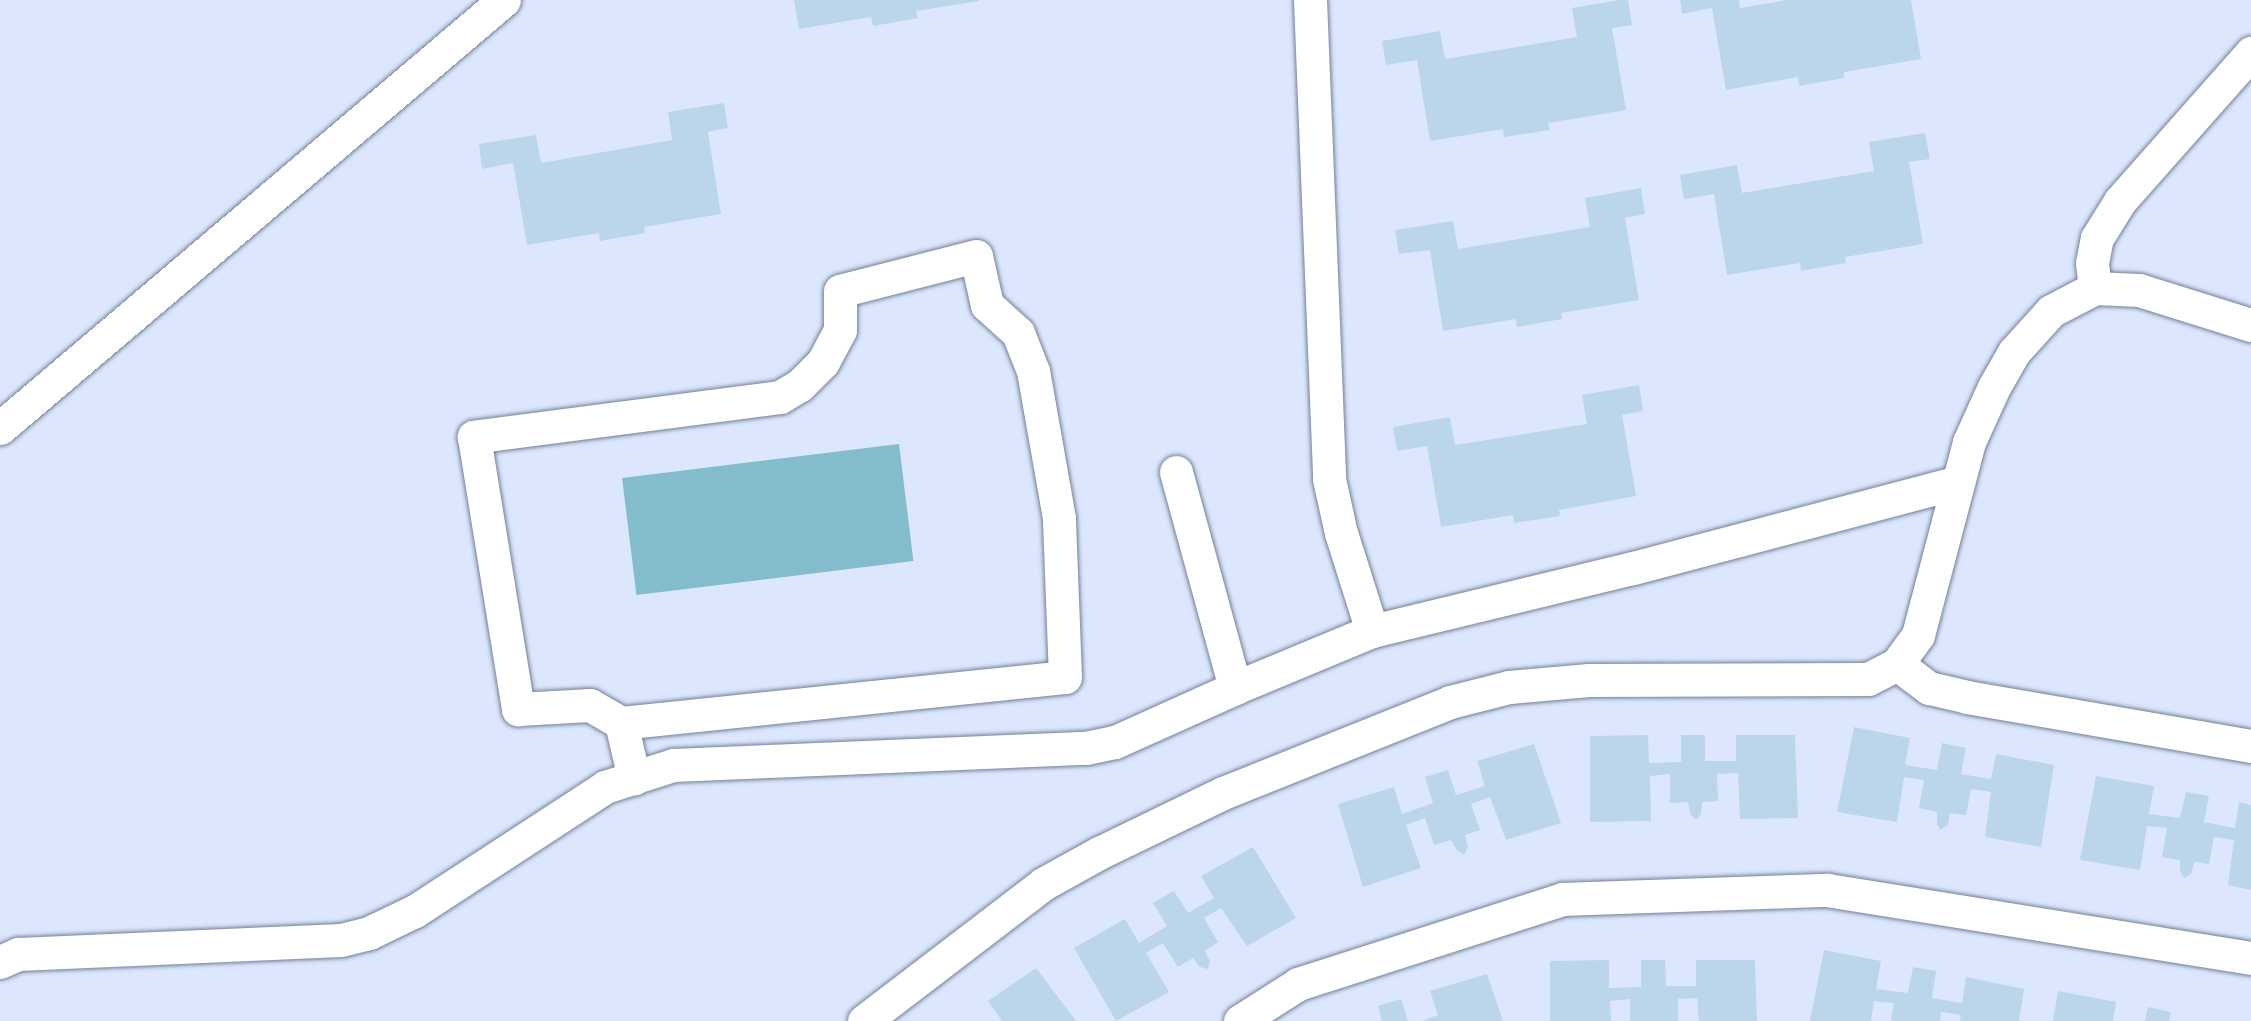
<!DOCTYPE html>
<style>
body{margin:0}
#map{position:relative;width:2251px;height:1021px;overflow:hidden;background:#dce7fd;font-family:Figtree,sans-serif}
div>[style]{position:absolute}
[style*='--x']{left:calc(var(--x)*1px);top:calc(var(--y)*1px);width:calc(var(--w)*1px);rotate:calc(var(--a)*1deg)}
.water>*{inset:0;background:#83bccb;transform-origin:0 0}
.building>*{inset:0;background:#bbd6ea}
.roads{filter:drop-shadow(0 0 2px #738098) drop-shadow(0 0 2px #738098)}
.minor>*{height:33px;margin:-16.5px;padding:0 16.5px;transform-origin:16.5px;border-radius:16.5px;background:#fff}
span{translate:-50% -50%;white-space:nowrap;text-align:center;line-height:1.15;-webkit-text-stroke:4.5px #f1f4f9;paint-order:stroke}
</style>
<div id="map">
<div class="water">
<div style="left:899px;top:444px;width:118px;height:279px;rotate:83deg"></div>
</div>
<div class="building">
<div style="clip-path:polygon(794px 0,979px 0,979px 1px,916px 11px,918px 18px,873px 26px,871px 17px,799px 29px)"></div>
<div style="clip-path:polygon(1619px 0,1628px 0,1632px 25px,1612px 28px,1626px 110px,1548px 123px,1550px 130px,1504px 137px,1503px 129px,1430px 141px,1417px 60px,1386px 65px,1382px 41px,1440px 31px,1445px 59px,1577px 37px,1572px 8px)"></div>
<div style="clip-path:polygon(1680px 0,1739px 0,1740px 8px,1787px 0,1911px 0,1921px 59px,1844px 72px,1844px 78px,1799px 86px,1798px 77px,1726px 90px,1712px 8px,1682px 14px)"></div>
<div style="clip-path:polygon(724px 103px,728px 128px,708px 132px,721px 214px,644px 227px,645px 233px,600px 241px,599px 233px,527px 245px,513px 163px,482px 169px,479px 144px,536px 135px,541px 163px,672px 140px,668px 112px)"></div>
<div style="clip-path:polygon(1925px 133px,1930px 159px,1909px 162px,1923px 244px,1845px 257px,1846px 263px,1801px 271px,1800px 263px,1727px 275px,1714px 194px,1684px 199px,1680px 175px,1737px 165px,1742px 193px,1874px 171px,1869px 142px)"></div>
<div style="clip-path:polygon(1641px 188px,1645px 214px,1625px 218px,1639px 300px,1561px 313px,1562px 319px,1517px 327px,1516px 319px,1443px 331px,1430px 250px,1399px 254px,1395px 230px,1453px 221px,1458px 249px,1590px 227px,1585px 198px)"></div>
<div style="clip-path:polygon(1639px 385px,1643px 411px,1622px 415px,1636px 496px,1559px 510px,1560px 516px,1514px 523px,1513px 515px,1441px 527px,1427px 446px,1397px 451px,1393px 427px,1450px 417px,1455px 445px,1587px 424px,1582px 395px)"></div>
<div style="clip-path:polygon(1854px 727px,1910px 738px,1905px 765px,1937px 770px,1942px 743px,1966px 748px,1961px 774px,1991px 779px,1996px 754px,2054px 765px,2041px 847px,1985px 837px,1991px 792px,1971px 789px,1966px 815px,1950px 813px,1948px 825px,1940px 830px,1937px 823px,1937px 812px,1919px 808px,1924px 780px,1904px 777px,1897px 822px,1837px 812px)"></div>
<div style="clip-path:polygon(1648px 735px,1649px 763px,1681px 762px,1681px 735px,1705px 735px,1705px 761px,1736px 761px,1736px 735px,1795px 735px,1798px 818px,1740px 819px,1738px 773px,1717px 774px,1718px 801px,1702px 802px,1701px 814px,1696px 820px,1690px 814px,1688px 802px,1670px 803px,1670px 774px,1650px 776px,1651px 821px,1590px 822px,1590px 736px)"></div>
<div style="clip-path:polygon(1534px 744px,1561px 823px,1506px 840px,1490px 797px,1471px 804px,1480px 830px,1465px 835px,1468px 847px,1464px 855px,1457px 850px,1451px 840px,1434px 845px,1425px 818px,1406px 825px,1421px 868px,1363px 887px,1338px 804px,1394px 787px,1402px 814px,1433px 803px,1425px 777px,1448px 770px,1456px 795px,1485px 786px,1477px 761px)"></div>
<div style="clip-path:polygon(2096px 776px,2154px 786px,2149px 814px,2180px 818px,2186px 792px,2209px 796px,2204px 822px,2235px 828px,2239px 802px,2251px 805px,2251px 890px,2228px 885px,2234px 840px,2214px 837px,2209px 864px,2194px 862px,2191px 874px,2184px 878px,2180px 871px,2180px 860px,2162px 857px,2167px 828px,2147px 826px,2140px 870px,2080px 860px)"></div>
<div style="clip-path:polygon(1253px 847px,1296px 918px,1247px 946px,1221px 908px,1204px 918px,1218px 942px,1205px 951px,1210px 961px,1208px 969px,1200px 967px,1193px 958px,1178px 967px,1163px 943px,1146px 953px,1169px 992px,1116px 1021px,1074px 948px,1125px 919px,1139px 943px,1167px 926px,1153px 903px,1174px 891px,1188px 913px,1214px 898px,1201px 876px)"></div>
<div style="clip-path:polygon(1824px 950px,1881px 961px,1876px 989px,1908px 993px,1913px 967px,1936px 971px,1932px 998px,1962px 1003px,1966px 977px,2024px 989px,2019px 1021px,1960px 1021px,1961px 1015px,1941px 1012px,1940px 1021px,1891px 1021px,1894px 1003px,1874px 1001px,1871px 1021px,1810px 1021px)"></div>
<div style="clip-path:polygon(1609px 960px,1609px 988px,1641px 987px,1641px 960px,1665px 960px,1666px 986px,1696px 986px,1696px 960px,1755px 960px,1757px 1021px,1699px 1021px,1697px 998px,1678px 999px,1678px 1021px,1630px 1021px,1630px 999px,1610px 1001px,1611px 1021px,1550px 1021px,1550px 961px)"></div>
<div style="clip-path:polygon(1036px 968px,1076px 1021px,1002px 1021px,988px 1001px)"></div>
<div style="clip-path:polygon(1487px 974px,1503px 1021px,1422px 1021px,1438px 1015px,1430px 991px)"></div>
<div style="clip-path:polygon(2058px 991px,2116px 1002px,2113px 1021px,2053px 1021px)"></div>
<div style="clip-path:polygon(1401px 999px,1408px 1021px,1382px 1021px,1378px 1006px)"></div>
<div style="clip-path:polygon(2148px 1007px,2171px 1012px,2169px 1021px,2145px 1021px)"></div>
</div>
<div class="roads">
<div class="minor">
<div style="--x:1310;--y:0;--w:479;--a:87.7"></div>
<div style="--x:1329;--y:479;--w:55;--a:77.5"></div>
<div style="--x:1341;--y:533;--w:103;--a:72.4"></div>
<div style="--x:1372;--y:631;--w:268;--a:-13.6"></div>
<div style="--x:1633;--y:568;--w:336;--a:-14.8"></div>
<div style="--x:2095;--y:288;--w:25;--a:-97"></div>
<div style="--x:2092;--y:263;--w:25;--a:-79"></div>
<div style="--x:2097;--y:238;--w:44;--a:-58.1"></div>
<div style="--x:2120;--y:201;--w:198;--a:-48.5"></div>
<div style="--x:0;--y:428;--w:661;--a:-40.34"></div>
<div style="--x:1176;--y:472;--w:224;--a:74.7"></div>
<div style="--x:1897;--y:664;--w:40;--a:37"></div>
<div style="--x:1929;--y:688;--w:39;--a:13"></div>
<div style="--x:1967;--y:697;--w:288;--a:9.8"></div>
<div style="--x:621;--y:723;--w:446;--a:-5.9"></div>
<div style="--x:1065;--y:677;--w:159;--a:-92.2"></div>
<div style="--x:1059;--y:518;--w:149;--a:-100"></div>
<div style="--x:1033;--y:371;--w:41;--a:-111.5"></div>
<div style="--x:1018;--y:333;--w:42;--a:-137.9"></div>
<div style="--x:987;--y:305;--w:50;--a:-102.7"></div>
<div style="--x:976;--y:256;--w:140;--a:165.6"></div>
<div style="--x:840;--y:291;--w:39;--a:90"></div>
<div style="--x:840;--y:330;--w:36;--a:118"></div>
<div style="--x:823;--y:362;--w:33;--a:135"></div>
<div style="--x:800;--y:385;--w:23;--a:149"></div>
<div style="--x:780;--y:397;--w:309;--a:172.6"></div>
<div style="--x:474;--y:437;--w:276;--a:80.8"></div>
<div style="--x:518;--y:709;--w:72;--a:-3.2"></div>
<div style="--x:590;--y:705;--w:36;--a:30"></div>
<div style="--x:621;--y:723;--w:57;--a:76.7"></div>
<div style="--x:0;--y:962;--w:20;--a:-24"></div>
<div style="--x:18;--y:954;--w:323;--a:-2.5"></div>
<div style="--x:341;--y:940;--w:29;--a:-14"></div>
<div style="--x:369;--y:933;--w:51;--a:-25.6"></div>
<div style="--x:415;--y:911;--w:227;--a:-33.1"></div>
<div style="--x:605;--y:787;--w:71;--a:-17.9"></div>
<div style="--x:673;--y:765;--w:413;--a:-2.4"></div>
<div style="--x:1086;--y:748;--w:30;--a:-12"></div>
<div style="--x:1115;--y:742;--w:132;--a:-24.2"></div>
<div style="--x:1235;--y:688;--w:148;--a:-22.6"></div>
<div style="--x:864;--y:1021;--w:225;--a:-37.4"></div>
<div style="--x:1043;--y:884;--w:64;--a:-29"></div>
<div style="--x:1099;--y:853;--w:138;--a:-25.8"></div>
<div style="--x:1223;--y:793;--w:245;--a:-21.8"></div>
<div style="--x:1450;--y:702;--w:61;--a:-14.3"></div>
<div style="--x:1509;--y:687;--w:80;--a:-5"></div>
<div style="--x:1589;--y:680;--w:279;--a:-0.2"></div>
<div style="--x:1868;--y:679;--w:33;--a:-27"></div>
<div style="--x:1897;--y:664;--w:36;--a:-54"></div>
<div style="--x:1918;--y:635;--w:200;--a:-75.2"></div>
<div style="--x:1969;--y:442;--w:60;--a:-65.6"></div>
<div style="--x:1994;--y:387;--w:40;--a:-60.3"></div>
<div style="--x:2014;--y:352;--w:55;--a:-47.9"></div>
<div style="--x:2051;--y:311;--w:50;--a:-27.6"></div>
<div style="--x:2095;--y:288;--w:44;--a:2.6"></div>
<div style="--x:2139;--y:290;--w:117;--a:17.4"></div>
<div style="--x:1240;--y:1021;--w:69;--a:-32.5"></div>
<div style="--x:1298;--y:984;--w:278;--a:-17.8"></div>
<div style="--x:1563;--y:899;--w:264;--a:-2"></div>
<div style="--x:1827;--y:890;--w:429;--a:9.1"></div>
</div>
</div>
</div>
